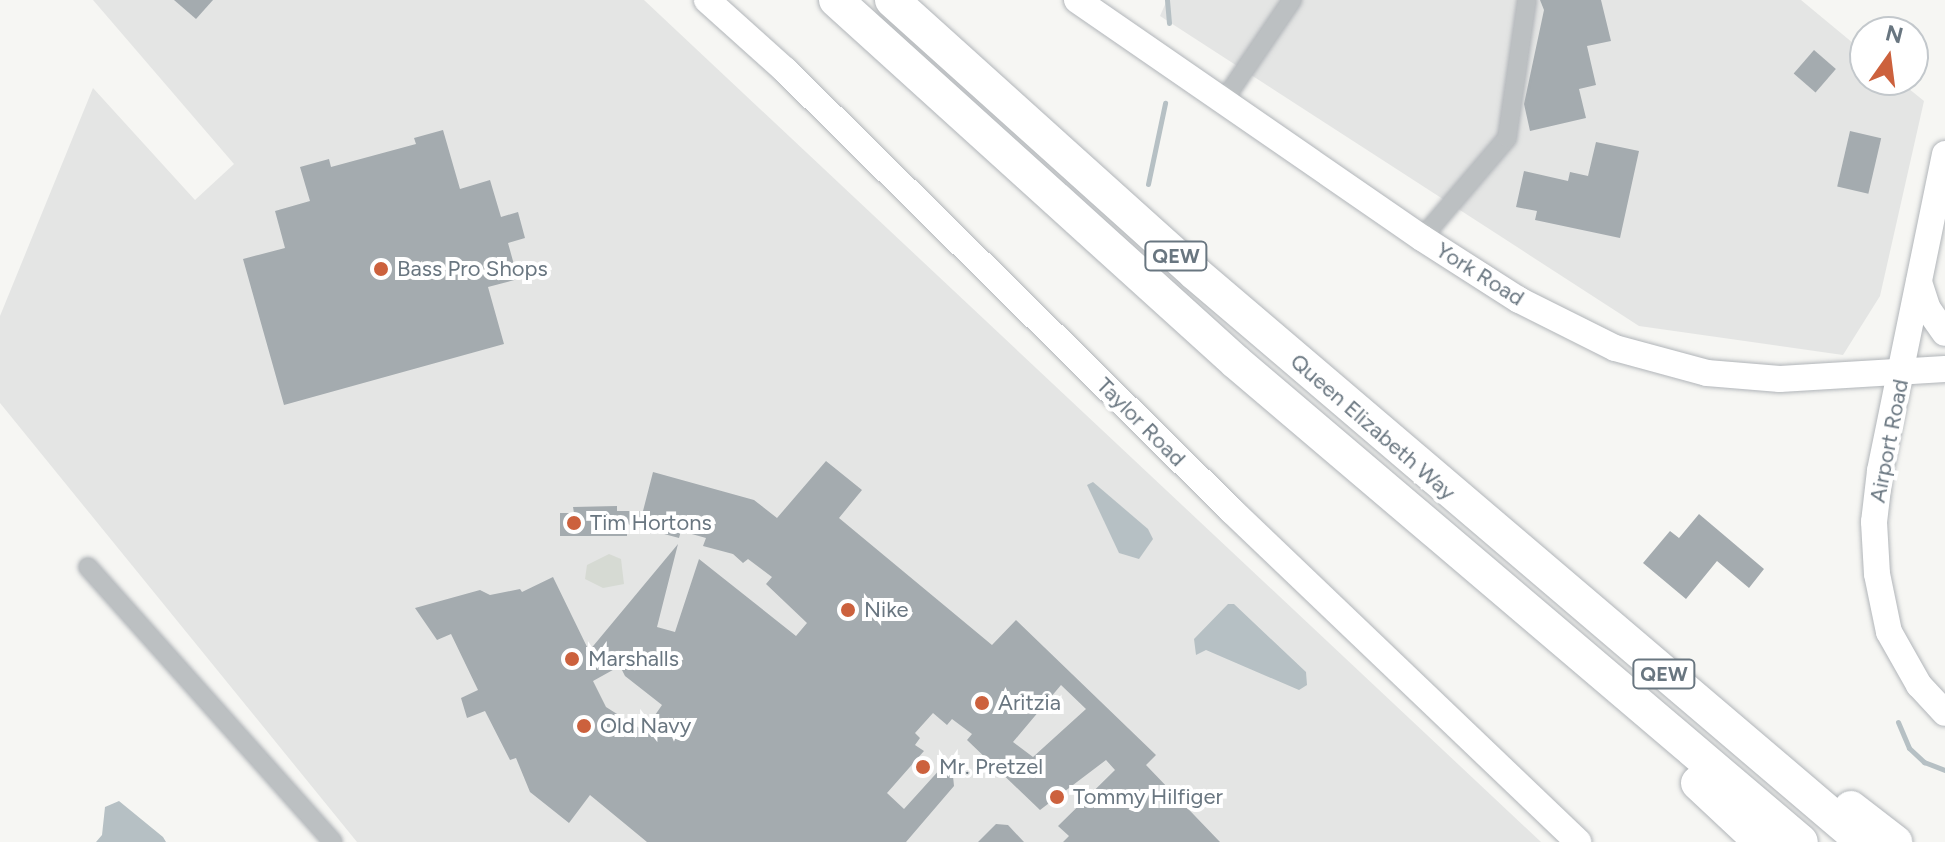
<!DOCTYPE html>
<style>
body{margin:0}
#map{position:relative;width:1945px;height:842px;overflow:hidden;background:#f6f6f3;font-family:Figtree,sans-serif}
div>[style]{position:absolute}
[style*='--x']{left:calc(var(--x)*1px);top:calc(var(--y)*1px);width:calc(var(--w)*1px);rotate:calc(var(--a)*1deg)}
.built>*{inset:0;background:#e4e5e4}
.green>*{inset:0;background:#d6dad3}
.water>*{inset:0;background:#b6c0c4}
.stream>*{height:5px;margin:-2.5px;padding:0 2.5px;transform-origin:2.5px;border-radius:2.5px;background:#b6c0c4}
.building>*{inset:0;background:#a4abaf;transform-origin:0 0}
.roads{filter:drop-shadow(0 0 2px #b1b5b9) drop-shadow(0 0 2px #b1b5b9)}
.street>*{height:18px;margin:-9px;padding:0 9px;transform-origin:9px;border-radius:9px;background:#bcc0c2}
.secondary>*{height:26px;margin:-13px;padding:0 13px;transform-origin:13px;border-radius:13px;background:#fff}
.highway>*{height:34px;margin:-17px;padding:0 17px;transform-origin:17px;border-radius:17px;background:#fff}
.dots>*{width:22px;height:22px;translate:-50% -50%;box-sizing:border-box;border:4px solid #fff;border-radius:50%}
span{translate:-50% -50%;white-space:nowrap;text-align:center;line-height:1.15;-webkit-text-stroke:8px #fff;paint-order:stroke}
.shield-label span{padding:2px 6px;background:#fff;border:2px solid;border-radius:6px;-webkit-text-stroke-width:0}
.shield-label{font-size:20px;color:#697680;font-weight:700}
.poi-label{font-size:22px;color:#697680}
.left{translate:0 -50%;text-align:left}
.street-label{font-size:22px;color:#697680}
.north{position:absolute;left:1849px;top:16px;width:80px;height:80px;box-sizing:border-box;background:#fff;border:2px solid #c3c8cc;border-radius:50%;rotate:14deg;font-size:22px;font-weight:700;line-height:32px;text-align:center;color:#697680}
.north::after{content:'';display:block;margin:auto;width:28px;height:36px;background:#cc613d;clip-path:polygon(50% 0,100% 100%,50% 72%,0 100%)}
</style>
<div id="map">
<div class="built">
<div style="clip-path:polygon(93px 0,644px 0,1541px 842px,357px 842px,0 403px,0 316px,93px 88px,195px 200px,234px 164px)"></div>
<div style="clip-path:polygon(1167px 0,1801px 0,1865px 53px,1865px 80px,1898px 80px,1924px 101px,1880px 296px,1843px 355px,1639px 326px,1160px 16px)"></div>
</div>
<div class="green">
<div style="clip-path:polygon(609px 554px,621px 559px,624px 584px,603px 588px,585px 579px,587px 565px)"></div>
</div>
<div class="water">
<div style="clip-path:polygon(1093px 482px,1148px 529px,1153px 539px,1139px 559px,1119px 553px,1087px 485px)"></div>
<div style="clip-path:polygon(1228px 604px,1234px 604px,1306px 672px,1307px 685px,1299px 690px,1206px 650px,1196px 655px,1194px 639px)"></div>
<div style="clip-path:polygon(119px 801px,163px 837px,166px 842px,96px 842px,102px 835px,105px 807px)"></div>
</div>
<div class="stream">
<div style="--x:1167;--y:0;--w:23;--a:85"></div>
<div style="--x:1148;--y:184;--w:83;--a:-78.1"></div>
<div style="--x:1898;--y:722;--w:28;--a:67"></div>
<div style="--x:1909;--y:748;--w:21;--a:43"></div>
<div style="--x:1924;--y:762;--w:22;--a:21"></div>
</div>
<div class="building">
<div style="clip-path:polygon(174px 0,213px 0,196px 19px)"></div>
<div style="clip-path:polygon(1540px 0,1601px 0,1611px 41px,1587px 46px,1596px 85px,1579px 89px,1586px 118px,1530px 131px,1524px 104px,1544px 10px)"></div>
<div style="left:1814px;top:50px;width:29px;height:31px;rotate:41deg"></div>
<div style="clip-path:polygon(443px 130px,460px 189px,490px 180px,501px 217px,518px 212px,525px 238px,508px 243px,518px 279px,488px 287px,504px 344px,284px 405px,243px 259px,285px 248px,275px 211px,310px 201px,300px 167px,329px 159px,331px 167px,416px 144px,414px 138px)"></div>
<div style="left:1850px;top:131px;width:32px;height:57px;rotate:13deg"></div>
<div style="clip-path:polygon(1596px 142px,1639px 151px,1620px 238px,1535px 220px,1537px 211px,1516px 207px,1524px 171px,1568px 181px,1570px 172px,1588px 176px)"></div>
<div style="clip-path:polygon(evenodd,826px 461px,862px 490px,839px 518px,992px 645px,1016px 620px,1156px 755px,1146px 765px,1220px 842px,1063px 842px,1069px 836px,1058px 826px,1115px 770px,1106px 760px,1040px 810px,967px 740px,972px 734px,952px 719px,947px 725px,933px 713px,915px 733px,920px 738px,915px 745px,924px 751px,887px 793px,904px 809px,942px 767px,953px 776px,954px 786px,906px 842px,647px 842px,590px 795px,569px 823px,530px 792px,516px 758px,510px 760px,485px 711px,467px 718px,461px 698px,478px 690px,451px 634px,437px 640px,415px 608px,480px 590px,490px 595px,520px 589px,522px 592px,553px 577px,589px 651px,678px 544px,657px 627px,675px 632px,699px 559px,796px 636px,807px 623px,766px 584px,772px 577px,748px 559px,743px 563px,733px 554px,703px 546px,706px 538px,681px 531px,679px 538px,627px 524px,627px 536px,560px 536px,560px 513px,574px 513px,573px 507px,617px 506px,617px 511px,643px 511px,653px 472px,754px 500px,777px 518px,826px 461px,620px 666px,625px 676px,662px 705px,644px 731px,606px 707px,593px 681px,620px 666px,826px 461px,1061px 685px,1086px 709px,1033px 757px,1013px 742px,1061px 685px)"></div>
<div style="clip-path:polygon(1699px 514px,1764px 569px,1749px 588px,1717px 561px,1686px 599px,1643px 563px,1670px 531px,1679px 538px)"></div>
<div style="clip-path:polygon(996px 824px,1008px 825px,1024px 842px,978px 842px)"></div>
</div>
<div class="roads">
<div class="street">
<div style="--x:1222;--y:103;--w:125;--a:-55.8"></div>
<div style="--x:1422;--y:238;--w:131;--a:-49.6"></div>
<div style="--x:1507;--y:138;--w:139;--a:-81.8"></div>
<div style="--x:88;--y:567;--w:368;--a:48.3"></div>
</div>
<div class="secondary">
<div style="--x:707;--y:0;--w:105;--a:41.9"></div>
<div style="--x:785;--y:70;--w:628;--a:44.61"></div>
<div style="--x:1232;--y:511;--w:479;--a:43.7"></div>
<div style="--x:1077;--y:0;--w:419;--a:34.6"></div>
<div style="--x:1422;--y:238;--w:115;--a:32.6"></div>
<div style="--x:1519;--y:300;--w:107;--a:26.6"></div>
<div style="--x:1615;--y:348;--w:95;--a:15.2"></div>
<div style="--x:1707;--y:373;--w:73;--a:4.7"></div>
<div style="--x:1780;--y:379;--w:165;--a:-3.5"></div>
<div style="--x:1945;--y:154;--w:324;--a:101.6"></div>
<div style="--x:1880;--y:471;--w:51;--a:96.7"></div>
<div style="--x:1874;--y:522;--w:52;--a:86.7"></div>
<div style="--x:1877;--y:574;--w:59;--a:78.3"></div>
<div style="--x:1889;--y:632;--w:61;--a:60.5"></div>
<div style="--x:1919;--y:685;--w:38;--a:47"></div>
<div style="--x:1919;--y:282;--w:28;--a:72"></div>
<div style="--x:1928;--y:309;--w:29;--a:55"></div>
</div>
<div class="highway">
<div style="--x:836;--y:0;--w:539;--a:42.15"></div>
<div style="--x:1236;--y:362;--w:741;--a:40.35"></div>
<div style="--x:892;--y:0;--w:408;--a:42"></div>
<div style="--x:1195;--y:273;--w:877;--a:40.42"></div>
<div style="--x:1698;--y:783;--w:86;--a:43.1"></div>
<div style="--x:1851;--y:808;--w:56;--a:37.7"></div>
</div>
</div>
<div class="dots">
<div style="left:381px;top:269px;background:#cc613d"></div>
<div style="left:574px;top:523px;background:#cc613d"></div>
<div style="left:848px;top:610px;background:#cc613d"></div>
<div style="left:572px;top:659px;background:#cc613d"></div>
<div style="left:982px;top:703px;background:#cc613d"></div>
<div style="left:584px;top:726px;background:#cc613d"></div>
<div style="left:923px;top:767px;background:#cc613d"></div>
<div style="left:1057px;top:797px;background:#cc613d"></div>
</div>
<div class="shield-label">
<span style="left:1176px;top:256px">QEW</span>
<span style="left:1664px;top:674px">QEW</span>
</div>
<div class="poi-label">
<span class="left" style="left:397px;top:269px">Bass Pro Shops</span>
<span class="left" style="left:590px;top:523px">Tim Hortons</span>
<span class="left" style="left:864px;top:610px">Nike</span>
<span class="left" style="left:588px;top:659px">Marshalls</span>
<span class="left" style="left:998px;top:703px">Aritzia</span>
<span class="left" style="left:600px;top:726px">Old Navy</span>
<span class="left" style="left:939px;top:767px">Mr. Pretzel</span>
<span class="left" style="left:1073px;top:797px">Tommy Hilfiger</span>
</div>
<div class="street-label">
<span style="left:1480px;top:274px;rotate:32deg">York Road</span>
<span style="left:1141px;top:422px;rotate:45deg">Taylor Road</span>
<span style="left:1373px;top:427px;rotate:41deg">Queen Elizabeth Way</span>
<span style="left:1889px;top:441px;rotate:-79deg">Airport Road</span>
</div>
<div class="north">N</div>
</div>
